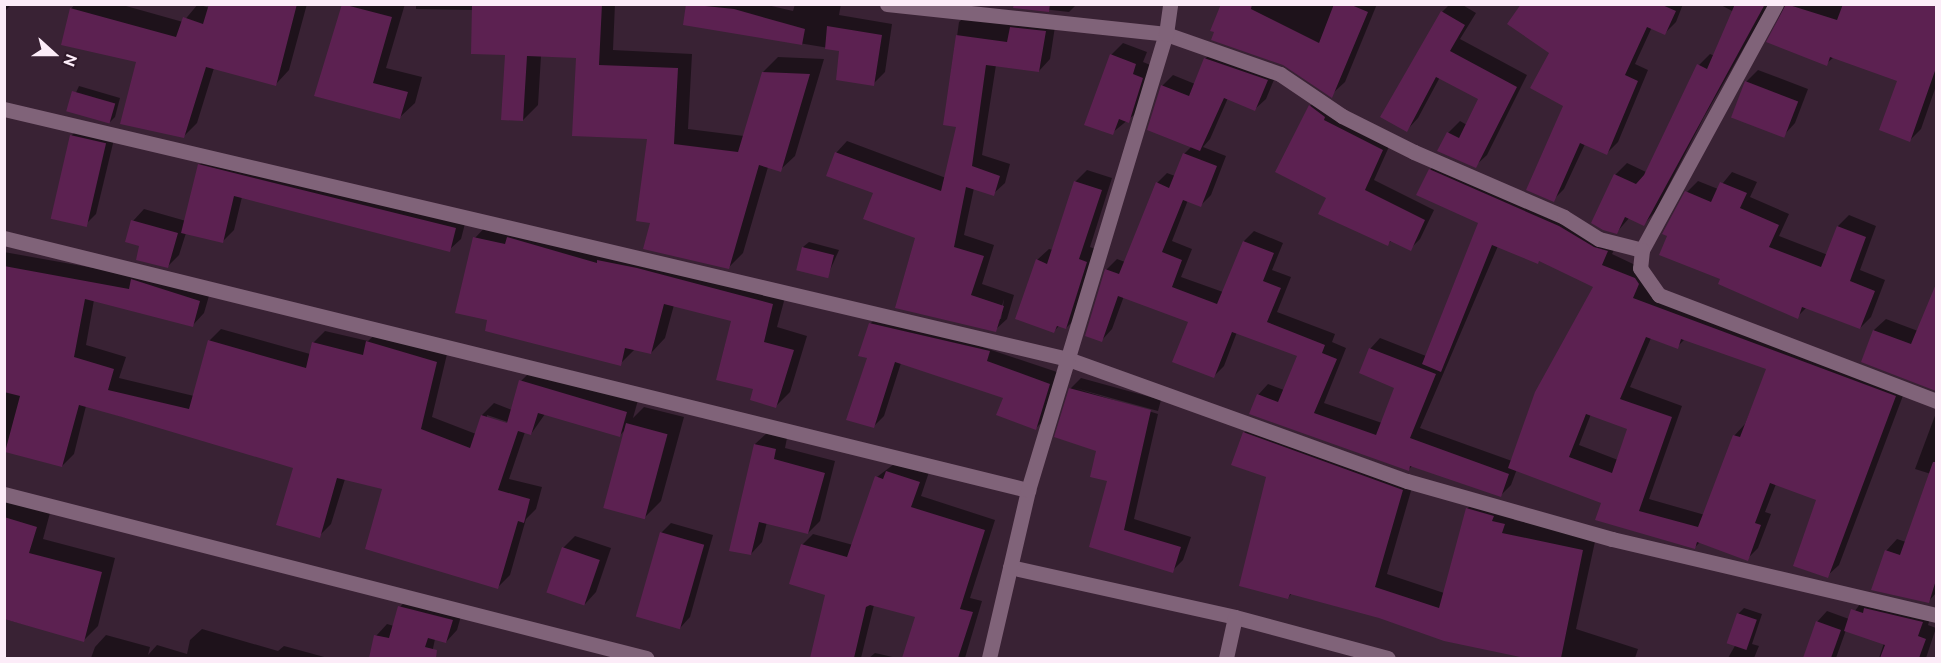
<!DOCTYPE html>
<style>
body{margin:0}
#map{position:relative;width:1941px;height:663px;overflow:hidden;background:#392234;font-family:Ubuntu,sans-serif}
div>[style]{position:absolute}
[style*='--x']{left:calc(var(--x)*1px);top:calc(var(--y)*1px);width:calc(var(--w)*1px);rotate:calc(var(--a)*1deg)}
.shadow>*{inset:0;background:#0007}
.building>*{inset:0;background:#5c2151;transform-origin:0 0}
.minor>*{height:15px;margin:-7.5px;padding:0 7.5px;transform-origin:7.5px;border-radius:7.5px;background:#806379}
span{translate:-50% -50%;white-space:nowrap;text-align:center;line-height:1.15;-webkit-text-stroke:4.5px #2f192a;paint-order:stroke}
.frame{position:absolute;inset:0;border:6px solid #fcecf8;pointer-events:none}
.north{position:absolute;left:24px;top:24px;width:60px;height:60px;-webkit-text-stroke:4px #2f192a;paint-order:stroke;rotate:111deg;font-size:16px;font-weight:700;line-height:24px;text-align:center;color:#fcecf8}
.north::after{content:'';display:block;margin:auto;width:21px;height:27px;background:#fcecf8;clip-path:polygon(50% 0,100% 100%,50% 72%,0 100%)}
</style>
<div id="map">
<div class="shadow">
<div style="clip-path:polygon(4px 4px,12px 4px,4px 12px)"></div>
<div style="clip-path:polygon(75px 4px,119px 4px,183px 22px,198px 4px,209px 8px,210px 4px,307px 4px,289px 70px,276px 84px,214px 68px,197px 123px,183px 137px,138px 61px,71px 9px)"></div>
<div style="clip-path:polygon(343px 4px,405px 4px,386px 68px,422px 77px,415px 103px,400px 117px,316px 95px)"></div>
<div style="clip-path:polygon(416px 4px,615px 4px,613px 50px,692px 54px,688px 129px,744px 136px,763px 72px,778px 57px,824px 59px,795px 156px,780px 170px,768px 167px,743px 253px,728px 268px,652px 222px,649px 138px,577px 57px,541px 56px,538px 105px,523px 120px,506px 53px,473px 10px,416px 9px)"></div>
<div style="clip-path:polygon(688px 4px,763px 4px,793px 11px,795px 4px,841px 4px,839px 15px,892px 24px,885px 72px,873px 84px,841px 50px,684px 24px)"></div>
<div style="clip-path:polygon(997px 4px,1077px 4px,1069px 12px)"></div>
<div style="clip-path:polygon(1223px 4px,1377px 4px,1345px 82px,1333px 93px)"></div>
<div style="clip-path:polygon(1450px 4px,1461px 4px,1476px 13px,1460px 39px,1527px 75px,1487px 155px,1475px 166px,1448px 133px,1460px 121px,1467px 125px,1480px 99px,1440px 77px,1418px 118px,1407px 130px,1442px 12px)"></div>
<div style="clip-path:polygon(1524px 4px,1683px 4px,1676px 22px,1665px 33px,1652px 27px,1635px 64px,1648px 70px,1618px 142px,1607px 153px,1585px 144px,1564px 189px,1553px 200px,1565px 106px,1551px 53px)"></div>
<div style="clip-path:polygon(1769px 4px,1704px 117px,1655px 212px,1644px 224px,1630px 217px,1617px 232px,1615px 175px,1627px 163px,1646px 172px,1699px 65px,1710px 54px,1715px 56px,1734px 12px,1719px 4px)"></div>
<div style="clip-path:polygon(1785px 4px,1936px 4px,1936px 86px,1921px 129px,1910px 140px,1899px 80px,1834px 57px,1826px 64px,1768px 41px)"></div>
<div style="clip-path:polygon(evenodd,971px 11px,1056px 20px,1050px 59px,1039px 71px,996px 65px,982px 155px,1010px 164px,1005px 183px,993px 194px,974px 188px,964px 235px,994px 245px,982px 284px,1014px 295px,1007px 319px,995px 330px,917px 237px,836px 153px,847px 141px,946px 178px,958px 126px,945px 124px,959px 22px,971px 11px,1004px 299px,1001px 319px,998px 319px,1004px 299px)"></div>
<div style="clip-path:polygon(1123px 43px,1147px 52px,1143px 62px,1153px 66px,1140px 110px,1112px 133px,1111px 55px)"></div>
<div style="clip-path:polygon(evenodd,1216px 48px,1278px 70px,1266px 99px,1255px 109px,1228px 98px,1210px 139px,1203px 147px,1226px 156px,1211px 195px,1201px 205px,1188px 200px,1172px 241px,1192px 249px,1181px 277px,1223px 292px,1244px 241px,1254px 231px,1283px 243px,1272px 270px,1291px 277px,1277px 312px,1335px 334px,1332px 342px,1346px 348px,1324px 403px,1382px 423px,1396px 387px,1370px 349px,1380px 338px,1426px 356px,1480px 222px,1430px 170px,1441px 159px,1619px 240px,1612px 254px,1650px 272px,1644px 287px,1907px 385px,1839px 565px,1827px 576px,1818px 499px,1776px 484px,1765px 512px,1771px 514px,1758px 548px,1747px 559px,1700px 542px,1695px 547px,1603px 502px,1517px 469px,1511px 485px,1500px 496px,1413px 465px,1408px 470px,1258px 395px,1268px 384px,1284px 390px,1299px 355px,1237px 332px,1224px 366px,1214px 376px,1189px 321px,1124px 296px,1112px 329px,1102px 340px,1106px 270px,1117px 259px,1125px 262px,1157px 183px,1167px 173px,1175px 176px,1184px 154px,1192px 146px,1162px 86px,1173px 75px,1195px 84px,1205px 59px,1216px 48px,1498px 246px,1540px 260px,1596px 287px,1512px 461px,1420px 428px,1498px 246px,1216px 48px,1651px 338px,1677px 347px,1685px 339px,1768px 368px,1745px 424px,1734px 436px,1705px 515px,1649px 499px,1682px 406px,1630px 387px,1651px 338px,1216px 48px,1591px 414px,1629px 428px,1618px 460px,1579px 445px,1591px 414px)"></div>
<div style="clip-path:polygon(1758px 70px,1808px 89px,1795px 123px,1784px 135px,1746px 82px)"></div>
<div style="clip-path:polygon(79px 86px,120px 98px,115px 117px,110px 122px,68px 110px)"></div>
<div style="clip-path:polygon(1320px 96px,1392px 140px,1374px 180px,1434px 210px,1420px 239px,1410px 249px,1392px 240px,1388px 244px,1310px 106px)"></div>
<div style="clip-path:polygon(83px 124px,116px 131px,96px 214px,84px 226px,52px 218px,72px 135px)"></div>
<div style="clip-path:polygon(211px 154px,467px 216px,461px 239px,449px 250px,242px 197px,234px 230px,222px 242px,186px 233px,179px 255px,167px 267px,141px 245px,133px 221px,144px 209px,186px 221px,199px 165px)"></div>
<div style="clip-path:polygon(1087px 170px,1112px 178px,1090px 247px,1098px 250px,1078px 316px,1066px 328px,1060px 325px,1054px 331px,1037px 260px,1049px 249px,1053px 250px,1075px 182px)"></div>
<div style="clip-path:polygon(1732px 172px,1757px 182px,1750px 197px,1789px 214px,1779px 236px,1828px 255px,1838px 226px,1849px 215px,1876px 226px,1860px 270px,1885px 280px,1871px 317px,1860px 328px,1807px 307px,1797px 317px,1722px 279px,1687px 192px,1698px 181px,1718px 189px)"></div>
<div style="clip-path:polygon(489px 223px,787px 290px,777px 327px,807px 336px,790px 392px,776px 406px,755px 388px,733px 320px,674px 305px,665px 338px,651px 353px,635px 349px,620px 364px,489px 319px,475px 238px)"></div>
<div style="clip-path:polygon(809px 242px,839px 250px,827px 277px,803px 247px)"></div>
<div style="clip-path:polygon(evenodd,4px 252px,211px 289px,204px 313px,192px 326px,94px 300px,86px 345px,126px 357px,119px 378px,194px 396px,209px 341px,221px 329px,310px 354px,313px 343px,325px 331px,368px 341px,380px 330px,448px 350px,432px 417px,476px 434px,482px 415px,494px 403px,512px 410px,521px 381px,533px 369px,638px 400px,633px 418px,644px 407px,684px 417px,661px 501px,644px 518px,626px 429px,620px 435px,545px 414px,531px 434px,525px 432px,509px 479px,542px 487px,536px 509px,526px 519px,510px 575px,498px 587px,384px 488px,345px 479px,331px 524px,319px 536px,295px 467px,86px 406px,74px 454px,62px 466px,4px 451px,4px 252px,487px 415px,514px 424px,514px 427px,487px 418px,487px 415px)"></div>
<div style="clip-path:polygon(1936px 288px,1936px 390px,1863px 361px,1874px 330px,1886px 319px,1918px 331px)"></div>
<div style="clip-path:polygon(881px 313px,1060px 373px,1047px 417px,1036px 428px,1005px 397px,901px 363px,884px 416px,873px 427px,870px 324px)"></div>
<div style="clip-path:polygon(1081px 378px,1161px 400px,1158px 411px,1075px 388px,1158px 414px,1134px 519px,1191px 537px,1183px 560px,1172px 571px,1091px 546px,1109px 480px,1070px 389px)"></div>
<div style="clip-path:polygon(1936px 413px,1936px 593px,1928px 602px,1886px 551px,1897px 539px,1906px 542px,1931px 474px,1915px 469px)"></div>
<div style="clip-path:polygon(1257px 420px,1415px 477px,1387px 574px,1444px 593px,1467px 509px,1480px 495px,1517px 511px,1514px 520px,1596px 537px,1576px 629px,1638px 649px,1635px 658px,1535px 658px,1444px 639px,1379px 616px,1292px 593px,1288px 598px,1267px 476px,1244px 433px)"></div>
<div style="clip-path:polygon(767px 433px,787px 438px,785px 448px,835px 461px,820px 521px,808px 533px,767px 522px,762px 542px,751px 554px,755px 444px)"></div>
<div style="clip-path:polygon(898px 461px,929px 472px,921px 496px,995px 520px,970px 598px,982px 601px,965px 658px,904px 658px,917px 616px,874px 605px,861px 658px,811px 658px,826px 594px,802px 545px,813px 534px,853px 545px,877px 477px)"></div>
<div style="clip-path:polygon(4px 500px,50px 513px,43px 539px,115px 558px,98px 626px,84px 640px,4px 619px)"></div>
<div style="clip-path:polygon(671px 523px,713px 535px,690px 617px,680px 628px,661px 533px)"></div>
<div style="clip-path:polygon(575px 536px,611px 548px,596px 592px,585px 604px,563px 548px)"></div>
<div style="clip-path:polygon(411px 595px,463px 609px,457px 630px,446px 642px,435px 639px,431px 658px,370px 658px,376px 636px,387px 624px,394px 626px,400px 607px)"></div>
<div style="clip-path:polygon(1863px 600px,1932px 612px,1928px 625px,1936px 628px,1926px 658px,1879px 658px,1884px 643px,1846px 630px,1836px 658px,1804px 658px,1817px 622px,1827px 611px,1849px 619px)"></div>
<div style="clip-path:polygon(1744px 608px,1762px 614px,1752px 644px,1759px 646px,1754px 658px,1728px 658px,1736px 644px,1738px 614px)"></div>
<div style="clip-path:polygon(202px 629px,278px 651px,284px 646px,328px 658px,91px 658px,95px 647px,106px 635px,150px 647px,148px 655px,157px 645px,187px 654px,190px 640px)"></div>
<div style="clip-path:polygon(875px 653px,897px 658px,869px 658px)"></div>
</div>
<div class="building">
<div style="clip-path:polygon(209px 4px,297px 4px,276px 86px,206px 67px,184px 138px,120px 124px,136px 62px,61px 45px,70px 8px,176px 37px,183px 17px,203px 24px)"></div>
<div style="clip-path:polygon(342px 4px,392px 17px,373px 83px,408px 92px,400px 119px,314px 96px)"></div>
<div style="clip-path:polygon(472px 4px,602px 4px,599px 65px,678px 68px,674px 144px,738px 152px,762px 72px,810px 74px,781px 172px,759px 165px,729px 269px,643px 249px,650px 223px,636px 221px,647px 139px,572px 136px,576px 58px,527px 56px,523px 121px,501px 120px,505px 55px,471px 54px)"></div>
<div style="clip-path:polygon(686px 4px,734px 9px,805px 29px,802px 45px,683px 25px)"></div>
<div style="clip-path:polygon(1014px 4px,1050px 4px,1049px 12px,1013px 8px)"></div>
<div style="clip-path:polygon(1221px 4px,1252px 4px,1251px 9px,1319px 43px,1334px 4px,1349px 4px,1368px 12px,1332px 98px,1283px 65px,1211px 40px,1214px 32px,1210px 31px)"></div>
<div style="clip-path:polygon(1521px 4px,1660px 4px,1676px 11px,1665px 35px,1647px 27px,1625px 75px,1638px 81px,1607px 155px,1580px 143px,1554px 202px,1526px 190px,1563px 106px,1530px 88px,1549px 53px,1507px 24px)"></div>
<div style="clip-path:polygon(1735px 4px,1765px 4px,1644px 226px,1625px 217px,1617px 234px,1603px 230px,1591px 223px,1614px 174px,1636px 184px,1644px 175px,1697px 64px,1707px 69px)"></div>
<div style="clip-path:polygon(1786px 4px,1837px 20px,1843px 4px,1936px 4px,1936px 68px,1910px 142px,1879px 130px,1897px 81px,1830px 57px,1827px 66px,1766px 42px)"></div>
<div style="clip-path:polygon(1441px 11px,1465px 25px,1450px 51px,1517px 87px,1476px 168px,1437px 151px,1447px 132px,1459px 138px,1478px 99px,1436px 77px,1407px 132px,1380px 117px)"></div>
<div style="clip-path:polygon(827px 26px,882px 35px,874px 86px,836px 80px,839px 51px,825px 49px)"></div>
<div style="clip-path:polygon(1010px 27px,1046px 31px,1039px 72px,986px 65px,972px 166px,1000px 176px,994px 196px,966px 187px,954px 247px,984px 256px,971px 295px,1004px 306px,996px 332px,895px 308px,915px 238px,863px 219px,873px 193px,826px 176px,835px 152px,941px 191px,956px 127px,943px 125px,956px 35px,1007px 42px)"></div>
<div style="clip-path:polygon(1110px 54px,1136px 64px,1133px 74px,1143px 78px,1129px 123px,1119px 119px,1113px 135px,1084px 125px)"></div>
<div style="clip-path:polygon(1204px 58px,1268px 80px,1255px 111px,1224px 98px,1200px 151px,1147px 130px,1161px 85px,1189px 96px)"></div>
<div style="left:1745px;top:81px;width:57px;height:39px;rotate:21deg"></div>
<div style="left:72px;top:91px;width:45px;height:21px;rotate:16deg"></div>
<div style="clip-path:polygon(1309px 105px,1325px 117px,1324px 120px,1383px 150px,1365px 190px,1425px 220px,1411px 251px,1390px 241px,1388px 246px,1318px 214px,1326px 198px,1275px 172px)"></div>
<div style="left:70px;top:135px;width:37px;height:86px;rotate:13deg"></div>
<div style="clip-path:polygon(1183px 153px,1217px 166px,1201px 207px,1183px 200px,1162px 252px,1182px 260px,1172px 287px,1217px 304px,1243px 241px,1274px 253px,1263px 281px,1281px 288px,1267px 322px,1325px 345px,1322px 353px,1337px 359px,1314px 413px,1376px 435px,1394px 388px,1359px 373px,1369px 348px,1436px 374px,1410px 438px,1509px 474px,1501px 497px,1410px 466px,1409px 471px,1249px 414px,1257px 394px,1278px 402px,1297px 356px,1232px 332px,1214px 378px,1172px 362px,1188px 322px,1118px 296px,1102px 342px,1085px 336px,1105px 269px,1119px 274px,1156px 182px,1169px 188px)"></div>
<div style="clip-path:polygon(198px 164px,456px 228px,450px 252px,234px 196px,223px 243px,181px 233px)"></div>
<div style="clip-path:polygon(evenodd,1429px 169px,1559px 226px,1594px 247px,1608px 251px,1602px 265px,1635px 278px,1639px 284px,1633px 298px,1896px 396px,1828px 578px,1793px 566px,1816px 500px,1770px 483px,1755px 523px,1761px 525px,1748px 561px,1697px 542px,1695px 549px,1595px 520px,1601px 503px,1508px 468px,1535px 392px,1593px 287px,1539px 261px,1538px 264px,1492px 245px,1441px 372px,1422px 364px,1478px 223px,1416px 195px,1429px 169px,1646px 337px,1678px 349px,1681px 339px,1766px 369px,1740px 437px,1733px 435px,1698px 527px,1639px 511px,1672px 417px,1620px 399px,1646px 337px,1429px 169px,1586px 414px,1627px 429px,1612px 473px,1569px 457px,1586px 414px)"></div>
<div style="clip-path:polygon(1074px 181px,1102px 190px,1079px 259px,1087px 262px,1066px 329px,1057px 326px,1054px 333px,1015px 319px,1036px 259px,1047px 264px)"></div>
<div style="clip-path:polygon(1720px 182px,1747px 193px,1740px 208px,1779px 225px,1769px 247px,1821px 267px,1837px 226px,1866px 237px,1850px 281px,1875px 291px,1860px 329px,1802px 307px,1798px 319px,1718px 284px,1720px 279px,1659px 255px,1667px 236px,1662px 234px,1685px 191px,1711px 202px)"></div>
<div style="clip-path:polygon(131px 220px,178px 233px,168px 268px,136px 260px,139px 246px,125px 242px)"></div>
<div style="clip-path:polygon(473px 237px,505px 244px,507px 237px,597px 263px,597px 260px,637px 268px,773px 304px,764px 342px,794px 350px,776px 408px,750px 400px,753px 389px,716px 380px,731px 321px,664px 304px,651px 354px,625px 348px,621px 366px,485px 331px,487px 320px,455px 313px)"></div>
<div style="left:802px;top:247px;width:33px;height:24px;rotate:14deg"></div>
<div style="clip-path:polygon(4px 266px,129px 289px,131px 279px,200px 301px,193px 327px,85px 299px,74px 357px,114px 369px,108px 390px,189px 409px,208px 340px,306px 368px,312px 342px,363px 355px,366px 341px,437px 362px,421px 429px,470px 448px,481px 415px,507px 423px,519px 380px,627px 412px,620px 437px,538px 413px,531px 435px,518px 431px,498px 490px,530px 499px,524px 523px,518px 521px,498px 589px,365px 549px,382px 489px,337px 478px,320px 538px,276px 525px,293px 468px,122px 417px,79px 405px,62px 467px,5px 452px,20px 396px,4px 392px)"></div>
<div style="clip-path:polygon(1936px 284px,1936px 391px,1861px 362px,1873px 330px,1911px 344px)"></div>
<div style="clip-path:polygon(869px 323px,990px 351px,987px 361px,1050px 384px,1036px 430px,996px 415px,1003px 398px,895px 362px,874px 428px,846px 420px,867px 358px,858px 356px)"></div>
<div style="clip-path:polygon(1069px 388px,1151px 410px,1124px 530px,1181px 547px,1173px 573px,1089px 547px,1107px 481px,1090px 477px,1096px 451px,1054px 437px)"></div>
<div style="left:626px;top:423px;width:43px;height:88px;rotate:15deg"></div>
<div style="clip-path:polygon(1243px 432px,1403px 490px,1375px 587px,1439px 608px,1466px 508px,1494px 516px,1492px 521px,1505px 524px,1502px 533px,1583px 550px,1561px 658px,1525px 658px,1444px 641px,1379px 618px,1290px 594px,1288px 599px,1239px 586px,1266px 477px,1231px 465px)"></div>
<div style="clip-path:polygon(754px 444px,776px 449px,774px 459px,825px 473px,808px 534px,759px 522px,751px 555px,729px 551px)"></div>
<div style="clip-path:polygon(1933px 462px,1936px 462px,1936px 580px,1929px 603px,1871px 590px,1885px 550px,1900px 555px)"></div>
<div style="clip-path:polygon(886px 471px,920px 482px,911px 507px,985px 530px,960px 609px,973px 612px,958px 658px,902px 658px,915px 617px,870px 605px,866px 607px,854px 658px,810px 658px,825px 595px,789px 584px,801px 544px,847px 557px,875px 476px,883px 479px)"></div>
<div style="clip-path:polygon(4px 517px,37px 527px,29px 553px,102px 572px,84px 642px,4px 619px)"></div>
<div style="left:660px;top:532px;width:46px;height:88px;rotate:16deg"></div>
<div style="left:562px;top:547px;width:40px;height:48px;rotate:19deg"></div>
<div style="clip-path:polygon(398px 606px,453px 620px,446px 643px,428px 638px,425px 647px,437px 650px,436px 658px,369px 658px,374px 635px,389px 638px)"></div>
<div style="clip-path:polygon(1864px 608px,1923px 622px,1918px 636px,1926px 639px,1919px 658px,1880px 658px,1885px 645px,1844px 631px,1851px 609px,1863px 613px)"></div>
<div style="left:1737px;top:613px;width:21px;height:32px;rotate:19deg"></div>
<div style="clip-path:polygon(1816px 621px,1841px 630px,1831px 658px,1803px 658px)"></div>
</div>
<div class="minor">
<div style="--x:887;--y:4;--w:281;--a:6.1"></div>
<div style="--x:1166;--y:34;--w:121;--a:19.3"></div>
<div style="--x:1280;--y:74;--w:75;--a:34.1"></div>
<div style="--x:1342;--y:116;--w:80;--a:26.6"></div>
<div style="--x:1414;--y:152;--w:163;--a:23.4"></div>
<div style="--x:1564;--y:217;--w:41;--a:32.2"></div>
<div style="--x:1599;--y:239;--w:44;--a:14.3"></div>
<div style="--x:1776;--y:4;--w:280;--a:118.6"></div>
<div style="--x:1642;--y:250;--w:18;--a:96"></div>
<div style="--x:1640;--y:268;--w:33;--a:55"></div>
<div style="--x:1659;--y:295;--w:297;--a:20.9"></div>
<div style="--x:4;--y:109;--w:1093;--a:13.22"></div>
<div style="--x:1068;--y:359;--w:360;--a:19.8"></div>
<div style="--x:1407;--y:481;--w:213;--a:15.8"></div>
<div style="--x:1612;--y:539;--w:333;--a:13.2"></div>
<div style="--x:4;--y:238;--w:1055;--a:13.83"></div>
<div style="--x:4;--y:494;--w:663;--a:14.33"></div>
<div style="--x:1010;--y:567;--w:230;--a:12.5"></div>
<div style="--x:1235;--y:617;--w:158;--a:15"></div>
<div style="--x:989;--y:658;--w:172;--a:-76.9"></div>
<div style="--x:1028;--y:490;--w:476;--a:-73.2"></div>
<div style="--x:1166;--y:34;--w:30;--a:-82"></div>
<div style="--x:1226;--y:658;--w:42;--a:-77.6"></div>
</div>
<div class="frame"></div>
<div class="north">N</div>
</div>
